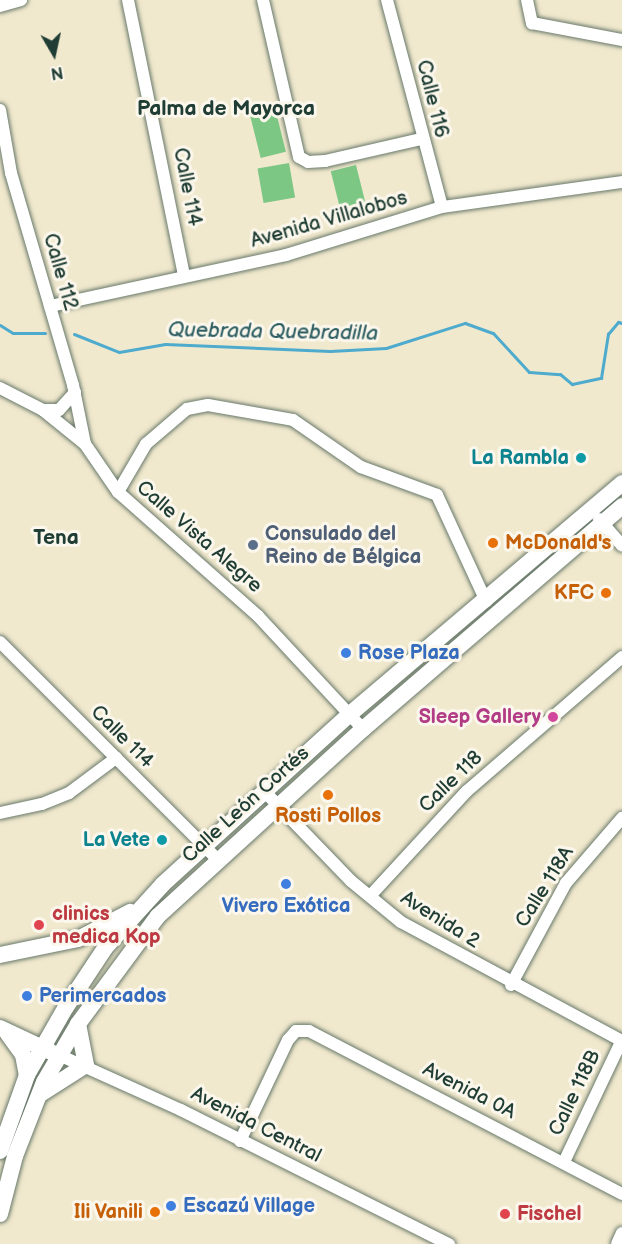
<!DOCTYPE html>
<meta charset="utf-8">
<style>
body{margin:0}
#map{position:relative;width:622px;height:1244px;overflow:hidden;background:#f1e9ce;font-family:"Balsamiq Sans",sans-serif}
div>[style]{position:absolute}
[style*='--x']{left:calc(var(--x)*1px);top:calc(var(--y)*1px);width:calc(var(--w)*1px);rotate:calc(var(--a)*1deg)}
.green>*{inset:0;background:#7dc785;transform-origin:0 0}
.stream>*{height:3px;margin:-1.5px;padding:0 1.5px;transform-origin:1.5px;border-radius:1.5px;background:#4eabcd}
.roads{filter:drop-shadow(0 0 2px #68796a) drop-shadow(0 0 2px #68796a)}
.minor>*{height:12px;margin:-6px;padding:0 6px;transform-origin:6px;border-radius:6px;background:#fff}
.major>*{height:16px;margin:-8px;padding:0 8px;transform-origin:8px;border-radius:8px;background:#fff}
.dots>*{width:16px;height:16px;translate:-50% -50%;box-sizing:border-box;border:3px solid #fbf7ec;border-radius:50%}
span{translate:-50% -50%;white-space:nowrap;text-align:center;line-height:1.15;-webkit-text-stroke:6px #fbf7ec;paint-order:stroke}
.street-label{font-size:20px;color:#1f3d34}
.culture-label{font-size:20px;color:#0d838f;font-weight:700}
.right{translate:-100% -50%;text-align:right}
.service-label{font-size:20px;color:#4e5e75;font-weight:700}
.left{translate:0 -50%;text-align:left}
.food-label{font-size:20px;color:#c56008;font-weight:700}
.shop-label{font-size:20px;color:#366cbe;font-weight:700}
.hotel-label{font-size:20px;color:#b23c85;font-weight:700}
.health-label{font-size:20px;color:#be3a42;font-weight:700}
.neighbourhood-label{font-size:21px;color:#1f3d34;font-weight:700}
.water-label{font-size:21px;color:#2d5e62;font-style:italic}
.north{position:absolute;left:24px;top:24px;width:60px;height:60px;-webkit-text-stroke:4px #fbf7ec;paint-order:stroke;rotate:171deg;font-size:16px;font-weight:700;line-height:24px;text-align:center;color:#1f3d34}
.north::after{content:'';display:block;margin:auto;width:21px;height:27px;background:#1f3d34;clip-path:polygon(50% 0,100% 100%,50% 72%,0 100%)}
</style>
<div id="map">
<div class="green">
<div style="left:275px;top:108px;width:45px;height:26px;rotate:76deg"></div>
<div style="left:289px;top:163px;width:35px;height:32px;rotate:80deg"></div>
<div style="left:356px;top:165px;width:38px;height:26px;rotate:76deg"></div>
</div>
<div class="stream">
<div style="--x:0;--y:325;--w:15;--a:32"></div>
<div style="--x:13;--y:333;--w:32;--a:0"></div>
<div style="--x:74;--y:334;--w:48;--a:21.8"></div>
<div style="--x:119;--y:352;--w:47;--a:-9.9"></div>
<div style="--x:165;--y:344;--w:165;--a:2.4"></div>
<div style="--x:330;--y:351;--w:56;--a:-3.1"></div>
<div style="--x:386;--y:348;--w:83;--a:-17.6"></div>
<div style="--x:465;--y:323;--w:30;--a:20"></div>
<div style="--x:493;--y:333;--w:53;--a:47.3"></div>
<div style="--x:529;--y:372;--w:31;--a:4"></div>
<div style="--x:560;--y:374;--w:16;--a:40"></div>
<div style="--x:572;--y:384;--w:30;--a:-12"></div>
<div style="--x:601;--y:378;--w:45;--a:-81"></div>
<div style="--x:608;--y:334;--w:16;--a:-50"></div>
<div style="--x:618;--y:322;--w:4;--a:14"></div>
</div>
<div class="roads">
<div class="minor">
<div style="--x:128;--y:0;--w:282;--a:78.5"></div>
<div style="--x:263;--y:0;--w:161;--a:77.1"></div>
<div style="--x:299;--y:157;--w:10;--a:29"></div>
<div style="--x:308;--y:162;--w:17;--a:-3"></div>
<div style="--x:325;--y:161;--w:98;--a:-12.9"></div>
<div style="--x:387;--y:0;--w:214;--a:75.1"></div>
<div style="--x:527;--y:0;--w:24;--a:78"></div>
<div style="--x:532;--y:23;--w:92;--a:10.7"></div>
<div style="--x:0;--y:6;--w:22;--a:-16"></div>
<div style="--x:0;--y:110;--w:64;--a:80.1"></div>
<div style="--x:11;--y:173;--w:221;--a:73.7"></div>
<div style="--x:73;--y:385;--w:60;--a:78.5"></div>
<div style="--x:50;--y:306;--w:241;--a:-12.2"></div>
<div style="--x:286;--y:255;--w:163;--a:-17.1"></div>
<div style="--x:442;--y:207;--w:182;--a:-7.9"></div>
<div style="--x:0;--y:388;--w:48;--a:27.1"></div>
<div style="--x:43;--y:410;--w:54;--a:39"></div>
<div style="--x:85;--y:444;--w:58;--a:55.5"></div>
<div style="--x:118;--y:492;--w:187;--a:41.5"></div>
<div style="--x:258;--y:616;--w:154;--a:47.1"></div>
<div style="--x:43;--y:410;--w:16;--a:0"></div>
<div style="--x:59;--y:410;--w:24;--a:-48"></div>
<div style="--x:118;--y:492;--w:56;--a:-59.7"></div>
<div style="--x:146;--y:444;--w:54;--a:-40.5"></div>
<div style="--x:187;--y:409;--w:21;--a:-11"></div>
<div style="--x:208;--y:405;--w:86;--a:10"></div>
<div style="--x:293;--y:420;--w:83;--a:34.7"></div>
<div style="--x:361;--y:467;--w:81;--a:20.2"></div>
<div style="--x:437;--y:495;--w:117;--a:65.2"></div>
<div style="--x:599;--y:519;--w:35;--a:49"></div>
<div style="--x:0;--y:642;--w:307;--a:45"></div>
<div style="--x:266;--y:793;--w:122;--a:46"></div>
<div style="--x:351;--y:881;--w:65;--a:39.4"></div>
<div style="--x:401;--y:922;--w:251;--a:28.3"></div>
<div style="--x:0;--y:813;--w:43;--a:-12.1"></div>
<div style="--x:42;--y:804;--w:29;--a:-22"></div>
<div style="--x:69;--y:793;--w:59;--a:-36.7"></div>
<div style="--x:370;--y:896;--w:143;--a:-47.3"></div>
<div style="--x:467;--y:791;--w:205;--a:-40.8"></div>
<div style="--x:511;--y:985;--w:116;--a:-61.7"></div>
<div style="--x:566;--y:883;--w:86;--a:-49.3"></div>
<div style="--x:59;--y:1055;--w:134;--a:24.3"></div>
<div style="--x:181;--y:1110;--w:300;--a:26.6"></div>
<div style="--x:240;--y:1141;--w:112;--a:-64.6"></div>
<div style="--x:288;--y:1040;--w:12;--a:-48"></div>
<div style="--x:296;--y:1031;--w:13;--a:0"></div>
<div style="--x:309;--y:1031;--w:353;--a:27.5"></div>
<div style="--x:564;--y:1162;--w:135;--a:-64.6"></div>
<div style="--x:617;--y:1244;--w:12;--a:-66"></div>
</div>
<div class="major">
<div style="--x:0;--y:955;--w:80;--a:-11.6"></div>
<div style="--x:78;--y:939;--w:59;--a:-27.4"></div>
<div style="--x:0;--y:1028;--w:56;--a:25.2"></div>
<div style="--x:8;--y:1034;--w:26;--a:54"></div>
<div style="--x:23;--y:1055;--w:20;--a:79"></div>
<div style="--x:42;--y:1093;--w:52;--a:-32.5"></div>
<div style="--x:86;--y:1065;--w:42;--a:-101"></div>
<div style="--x:0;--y:1151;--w:81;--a:-70.4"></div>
<div style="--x:27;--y:1075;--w:78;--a:-60.2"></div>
<div style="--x:66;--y:1007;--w:71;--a:-56.5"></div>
<div style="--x:105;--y:948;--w:86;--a:-47.8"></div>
<div style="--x:163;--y:884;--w:253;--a:-42.3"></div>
<div style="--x:350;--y:714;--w:357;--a:-40.3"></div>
<div style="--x:0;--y:1214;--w:60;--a:-75.5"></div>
<div style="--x:15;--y:1156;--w:79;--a:-68.6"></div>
<div style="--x:44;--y:1082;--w:67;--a:-59.6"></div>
<div style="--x:78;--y:1024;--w:134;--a:-53.5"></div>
<div style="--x:158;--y:916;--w:277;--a:-42.4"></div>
<div style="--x:363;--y:729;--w:342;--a:-40.7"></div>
</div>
</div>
<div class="dots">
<div style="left:581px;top:458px;background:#0f9aa8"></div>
<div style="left:493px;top:543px;background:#e8710a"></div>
<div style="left:253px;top:545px;background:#5c6f8a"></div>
<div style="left:606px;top:593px;background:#e8710a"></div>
<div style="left:346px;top:653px;background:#3f7fe0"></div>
<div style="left:553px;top:717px;background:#d1479c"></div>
<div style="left:328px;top:795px;background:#e8710a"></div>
<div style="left:162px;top:840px;background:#0f9aa8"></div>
<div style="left:286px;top:884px;background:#3f7fe0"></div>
<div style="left:39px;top:925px;background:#e0444e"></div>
<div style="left:27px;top:996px;background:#3f7fe0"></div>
<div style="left:171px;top:1206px;background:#3f7fe0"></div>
<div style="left:155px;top:1212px;background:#e8710a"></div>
<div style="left:505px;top:1214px;background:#e0444e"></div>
</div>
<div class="street-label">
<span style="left:432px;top:99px;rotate:76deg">Calle 116</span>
<span style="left:187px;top:187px;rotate:79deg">Calle 114</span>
<span style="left:329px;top:220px;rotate:-16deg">Avenida Villalobos</span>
<span style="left:60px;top:272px;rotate:74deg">Calle 112</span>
<span style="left:199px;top:537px;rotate:41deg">Calle Vista Alegre</span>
<span style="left:122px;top:737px;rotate:45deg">Calle 114</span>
<span style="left:451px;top:782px;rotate:-44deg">Calle 118</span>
<span style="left:246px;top:805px;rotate:-42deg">Calle León Cortés</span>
<span style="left:545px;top:887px;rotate:-58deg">Calle 118A</span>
<span style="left:440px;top:920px;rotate:32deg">Avenida 2</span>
<span style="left:469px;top:1091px;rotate:27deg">Avenida 0A</span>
<span style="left:575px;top:1093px;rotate:-64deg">Calle 118B</span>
<span style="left:256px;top:1125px;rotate:27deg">Avenida Central</span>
</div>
<div class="culture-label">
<span class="right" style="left:569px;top:458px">La Rambla</span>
<span class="right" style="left:150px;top:840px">La Vete</span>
</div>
<div class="service-label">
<span class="left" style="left:265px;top:546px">Consulado del<br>Reino de Bélgica</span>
</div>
<div class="food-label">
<span class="left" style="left:505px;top:543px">McDonald's</span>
<span class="right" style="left:594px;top:593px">KFC</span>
<span style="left:328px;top:816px">Rosti Pollos</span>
<span class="right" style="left:143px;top:1212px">Ili Vanili</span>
</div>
<div class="shop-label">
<span class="left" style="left:358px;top:653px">Rose Plaza</span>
<span style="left:286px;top:906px">Vivero Exótica</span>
<span class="left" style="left:39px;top:996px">Perimercados</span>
<span class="left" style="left:183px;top:1206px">Escazú Village</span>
</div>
<div class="hotel-label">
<span class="right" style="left:541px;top:717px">Sleep Gallery</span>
</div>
<div class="health-label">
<span class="left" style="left:52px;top:926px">clinics<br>medica Kop</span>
<span class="left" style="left:517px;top:1214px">Fischel</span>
</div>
<div class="neighbourhood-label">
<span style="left:226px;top:109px">Palma de Mayorca</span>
<span style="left:56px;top:538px">Tena</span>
</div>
<div class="water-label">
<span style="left:273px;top:332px;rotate:1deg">Quebrada Quebradilla</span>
</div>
<div class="north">N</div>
</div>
